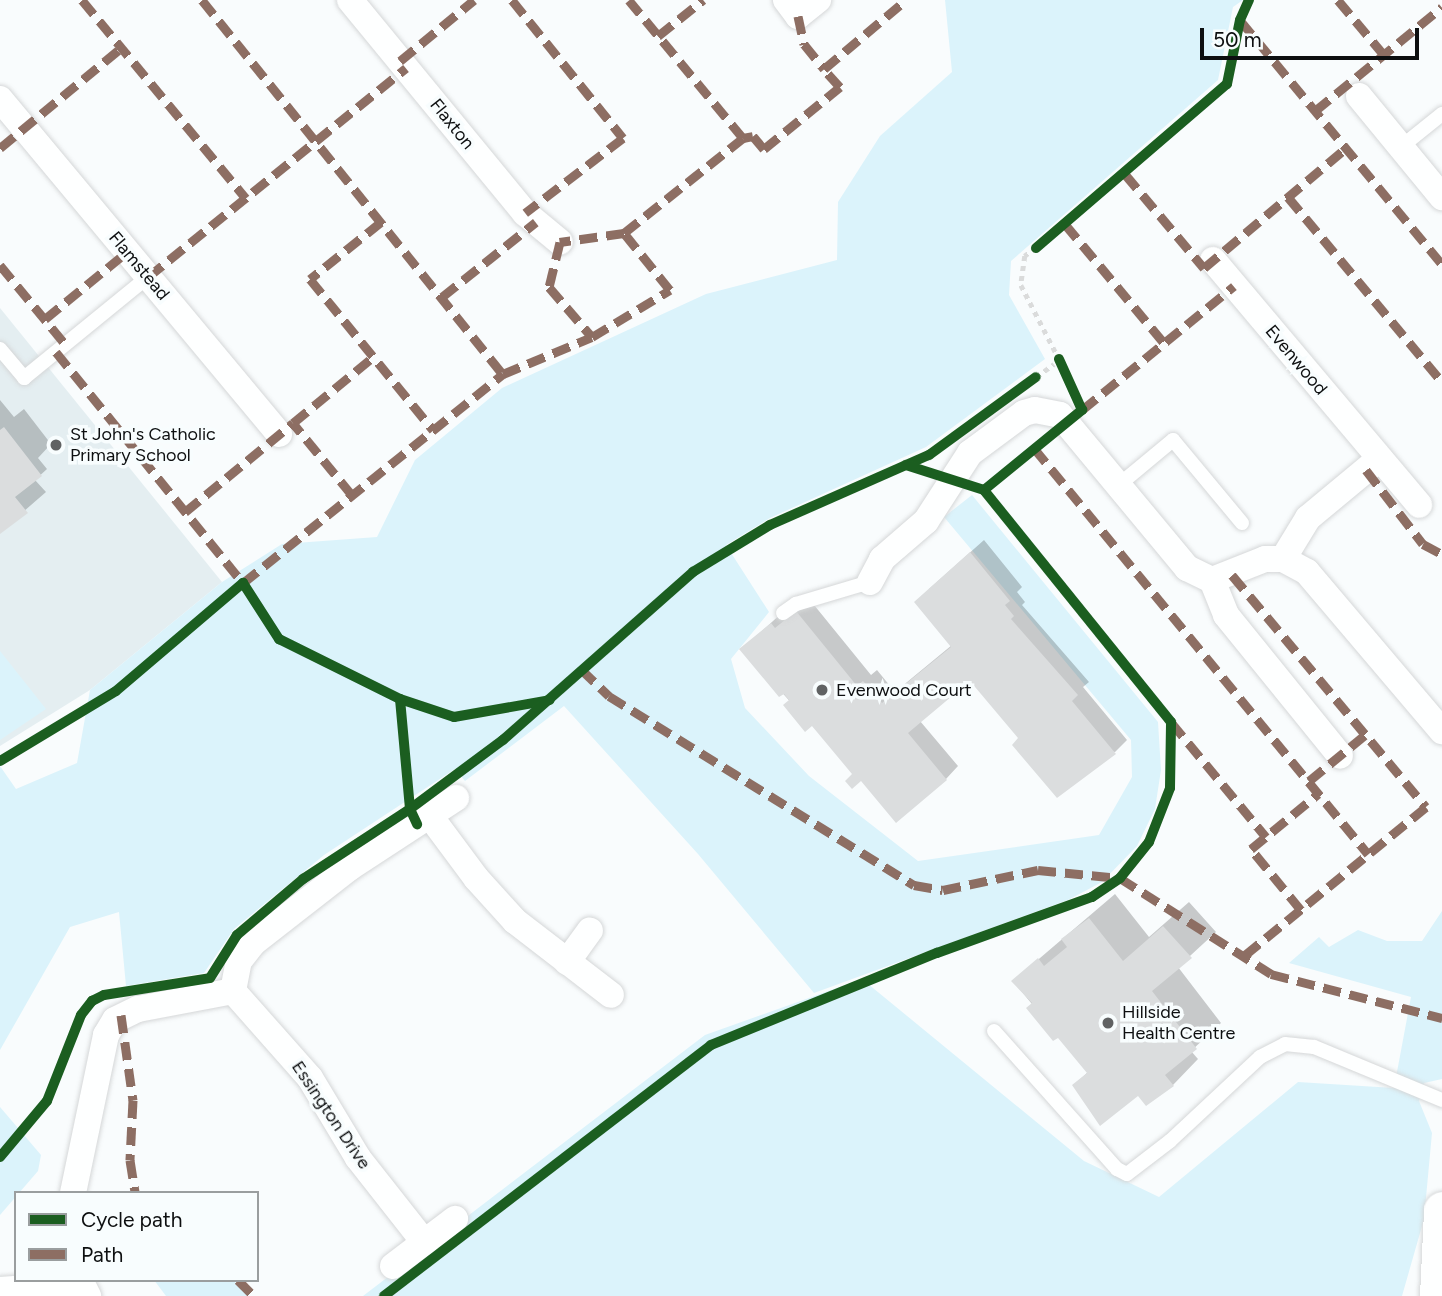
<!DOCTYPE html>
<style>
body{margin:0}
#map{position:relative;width:1442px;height:1296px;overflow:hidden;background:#f9fcfd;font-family:Figtree,sans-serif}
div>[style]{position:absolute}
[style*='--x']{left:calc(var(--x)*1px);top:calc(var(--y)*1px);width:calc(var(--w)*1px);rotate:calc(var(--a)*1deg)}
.built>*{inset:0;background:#e4eef1}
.green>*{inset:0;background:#dbf3fb}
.shadow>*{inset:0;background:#0003}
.building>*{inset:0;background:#dbddde}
.path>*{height:4.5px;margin-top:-2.25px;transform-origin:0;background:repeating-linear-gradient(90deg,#dadbdb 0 5px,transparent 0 10px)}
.roads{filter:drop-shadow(0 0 2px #d5d7d8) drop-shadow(0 0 2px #d5d7d8)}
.lane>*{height:14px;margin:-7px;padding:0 7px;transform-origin:7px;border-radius:7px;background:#feffff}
.street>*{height:26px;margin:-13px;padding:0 13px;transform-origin:13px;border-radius:13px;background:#feffff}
.secondary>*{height:37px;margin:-18.5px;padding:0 18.5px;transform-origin:18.5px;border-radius:18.5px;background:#feffff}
.quiet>*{height:9px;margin-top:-4.5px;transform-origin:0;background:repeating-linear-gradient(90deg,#8d6e63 0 18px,transparent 0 27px)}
.cycleway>*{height:10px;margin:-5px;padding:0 5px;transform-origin:5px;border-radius:5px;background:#1b5e20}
.dots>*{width:19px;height:19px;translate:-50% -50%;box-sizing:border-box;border:4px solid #f8fdfe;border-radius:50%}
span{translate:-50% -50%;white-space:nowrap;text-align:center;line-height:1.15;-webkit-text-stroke:7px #f8fdfe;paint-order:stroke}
.street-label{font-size:18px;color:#0d0f10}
.poi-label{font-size:18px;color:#0d0f10}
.left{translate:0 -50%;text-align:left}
.legend{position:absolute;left:14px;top:1191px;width:245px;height:91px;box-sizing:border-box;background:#f8fdfe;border:2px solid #9a9e9f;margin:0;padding:9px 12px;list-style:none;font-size:21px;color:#0d0f10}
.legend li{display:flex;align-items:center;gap:14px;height:35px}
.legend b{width:35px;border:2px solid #9a9e9f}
.scale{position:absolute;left:1200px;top:28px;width:219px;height:32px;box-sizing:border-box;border:4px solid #0d0f10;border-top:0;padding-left:9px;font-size:21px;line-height:24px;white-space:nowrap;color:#0d0f10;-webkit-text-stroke:5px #f8fdfe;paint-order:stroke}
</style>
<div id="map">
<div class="built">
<div style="clip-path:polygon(0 308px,222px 582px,90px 690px,0 746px)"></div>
</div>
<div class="green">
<div style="clip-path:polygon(945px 0,1243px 0,1233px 7px,1218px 80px,1011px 261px,1009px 295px,1045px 359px,926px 447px,770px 518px,726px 545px,769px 612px,731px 659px,745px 708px,809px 776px,918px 861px,1099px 835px,1132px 777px,1131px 740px,944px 517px,972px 495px,1158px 722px,1161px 770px,1155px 809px,1137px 846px,1102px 882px,1068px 900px,814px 993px,698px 854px,564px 706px,465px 781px,455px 769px,324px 855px,234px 929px,204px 973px,126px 986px,119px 912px,70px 927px,0 1050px,0 766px,16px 789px,77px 763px,90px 690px,222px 582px,282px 544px,377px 537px,415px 460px,502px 388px,706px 294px,837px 260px,838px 202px,880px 136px,952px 72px)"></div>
<div style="clip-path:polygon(0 651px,46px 709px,0 740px)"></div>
<div style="clip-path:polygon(1442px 911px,1442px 1079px,1424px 1083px,1419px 1101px,1432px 1133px,1424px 1219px,1402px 1296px,363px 1296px,705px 1035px,862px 979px,1084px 1161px,1159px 1197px,1298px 1082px,1394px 1088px,1411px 997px,1289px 963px,1319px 937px,1329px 947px,1358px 930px,1387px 941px,1422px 941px)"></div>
<div style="clip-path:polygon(0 1107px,41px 1155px,38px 1171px,0 1215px)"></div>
<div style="clip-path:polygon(154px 1280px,233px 1280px,249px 1296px,166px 1296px)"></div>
</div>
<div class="shadow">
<div style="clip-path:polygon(0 400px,14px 417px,24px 409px,51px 444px,38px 458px,47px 469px,35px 480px,46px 492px,0 532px)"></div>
<div style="clip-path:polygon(984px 540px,1022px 587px,1017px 592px,1025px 602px,1022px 605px,1089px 682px,1083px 687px,1127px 740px,1115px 752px,1020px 738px,970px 678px,920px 721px,958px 766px,946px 779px,861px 779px,742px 649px,784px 611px,810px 600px,871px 675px,877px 670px,895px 692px,952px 645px,929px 589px)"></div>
<div style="clip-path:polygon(1115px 894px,1149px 937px,1189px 902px,1216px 932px,1178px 967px,1221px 1023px,1191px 1051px,1198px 1059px,1173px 1085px,1138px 1094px,1074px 1085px,1088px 1072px,1013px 981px)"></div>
</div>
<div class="building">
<div style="clip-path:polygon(4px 427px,42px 476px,15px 497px,28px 513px,0 534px,0 430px)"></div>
<div style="clip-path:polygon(970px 552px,1010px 601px,1005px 605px,1014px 616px,1011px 619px,1078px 695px,1072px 701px,1116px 754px,1057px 798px,1012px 745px,1018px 738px,970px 681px,908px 733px,947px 780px,896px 823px,861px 781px,852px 789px,845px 781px,852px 774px,812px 726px,805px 732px,783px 705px,789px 700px,784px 694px,779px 697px,739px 649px,771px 623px,775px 628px,796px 611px,857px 686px,863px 681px,882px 703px,951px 647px,914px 602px)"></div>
<div style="clip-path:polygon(1089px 918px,1123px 961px,1163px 926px,1192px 958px,1152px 991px,1197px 1049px,1165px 1075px,1174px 1086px,1146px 1106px,1138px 1096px,1100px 1126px,1072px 1085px,1087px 1073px,1058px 1038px,1053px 1041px,1026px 1008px,1032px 1003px,1011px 981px,1038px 958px,1044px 966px,1067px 947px,1061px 939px)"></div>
</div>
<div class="path">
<div style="--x:1036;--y:248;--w:14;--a:144"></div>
<div style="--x:1025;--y:256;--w:29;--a:98"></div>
<div style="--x:1021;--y:285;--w:76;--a:62.8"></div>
<div style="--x:1036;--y:377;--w:22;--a:-36"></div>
</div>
<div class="roads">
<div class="lane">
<div style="--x:1401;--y:147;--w:53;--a:-38.8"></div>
<div style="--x:0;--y:349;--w:38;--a:50"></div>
<div style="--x:24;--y:378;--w:160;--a:-39.2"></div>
<div style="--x:1120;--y:484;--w:69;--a:-39.7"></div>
<div style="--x:1173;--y:440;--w:108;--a:50.3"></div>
<div style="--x:783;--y:613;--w:16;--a:-35"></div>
<div style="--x:796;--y:604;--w:77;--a:-16.6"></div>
<div style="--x:994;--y:1031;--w:185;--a:48.3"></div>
<div style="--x:1117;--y:1169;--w:11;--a:27"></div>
<div style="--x:1127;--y:1174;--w:54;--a:-37.5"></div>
<div style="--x:1170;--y:1141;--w:123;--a:-43"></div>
<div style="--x:1260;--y:1057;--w:28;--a:-27"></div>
<div style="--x:1285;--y:1044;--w:29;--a:6"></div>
<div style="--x:1314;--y:1047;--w:139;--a:22.5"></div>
</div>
<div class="street">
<div style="--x:350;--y:0;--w:276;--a:50.6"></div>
<div style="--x:525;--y:213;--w:45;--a:39.6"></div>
<div style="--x:786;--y:0;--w:20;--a:53"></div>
<div style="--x:798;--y:16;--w:26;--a:-39"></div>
<div style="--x:1359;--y:96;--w:131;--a:50.6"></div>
<div style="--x:0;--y:99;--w:436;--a:50.2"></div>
<div style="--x:1213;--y:260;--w:320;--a:49.9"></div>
<div style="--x:1283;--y:559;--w:27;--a:28"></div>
<div style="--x:1307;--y:572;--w:209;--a:49.7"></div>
<div style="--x:1212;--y:580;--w:57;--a:-21.6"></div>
<div style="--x:1265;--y:559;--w:18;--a:0"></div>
<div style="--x:1283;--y:559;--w:48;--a:-58.6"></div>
<div style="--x:1308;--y:518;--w:92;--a:-39.7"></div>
<div style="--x:870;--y:582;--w:26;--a:-62"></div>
<div style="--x:882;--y:559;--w:58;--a:-40.8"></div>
<div style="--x:926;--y:521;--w:81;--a:-57.1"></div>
<div style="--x:970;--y:453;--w:67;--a:-36.5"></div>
<div style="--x:1024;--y:413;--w:11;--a:-15"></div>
<div style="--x:1035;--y:410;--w:25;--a:11"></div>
<div style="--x:1060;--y:415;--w:199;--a:50.3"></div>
<div style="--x:1187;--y:568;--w:28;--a:26"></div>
<div style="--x:1212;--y:580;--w:38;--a:68"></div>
<div style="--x:1226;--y:615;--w:181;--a:51"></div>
<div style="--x:430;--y:816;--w:77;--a:53.4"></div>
<div style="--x:476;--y:878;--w:58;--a:47.8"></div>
<div style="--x:515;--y:921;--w:121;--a:37.6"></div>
<div style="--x:567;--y:962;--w:39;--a:-54"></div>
<div style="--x:233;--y:991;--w:116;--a:48.5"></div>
<div style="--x:310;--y:1078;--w:93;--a:59"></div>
<div style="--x:358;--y:1158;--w:108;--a:51.8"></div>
<div style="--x:73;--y:1193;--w:161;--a:-78.2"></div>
<div style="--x:106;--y:1035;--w:17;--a:-59"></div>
<div style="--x:115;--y:1020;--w:25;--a:-26"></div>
<div style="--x:138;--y:1009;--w:97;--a:-10.7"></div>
<div style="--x:233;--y:991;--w:31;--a:-79"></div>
<div style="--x:239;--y:961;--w:23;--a:-52"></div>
<div style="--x:253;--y:943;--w:122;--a:-38"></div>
<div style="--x:349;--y:868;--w:128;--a:-33.2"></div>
<div style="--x:393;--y:1266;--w:78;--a:-37.2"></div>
<div style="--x:80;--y:1280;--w:18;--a:63"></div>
</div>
<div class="secondary">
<div style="--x:0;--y:1295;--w:39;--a:-4"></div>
<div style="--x:39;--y:1292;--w:23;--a:10"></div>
<div style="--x:1438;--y:1296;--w:86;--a:-87.3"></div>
</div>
</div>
<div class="quiet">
<div style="--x:82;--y:0;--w:257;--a:50.4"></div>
<div style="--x:202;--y:0;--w:480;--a:51.2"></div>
<div style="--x:503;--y:374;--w:96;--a:-22.6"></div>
<div style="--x:592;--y:337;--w:91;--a:-31.1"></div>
<div style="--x:670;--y:290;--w:73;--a:-128.9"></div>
<div style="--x:624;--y:233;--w:65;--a:172"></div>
<div style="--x:560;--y:242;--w:46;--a:103.7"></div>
<div style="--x:549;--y:287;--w:66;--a:49.3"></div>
<div style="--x:512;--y:0;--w:177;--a:51.2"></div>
<div style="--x:623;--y:138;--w:123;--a:142.6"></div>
<div style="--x:1338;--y:0;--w:72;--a:50.1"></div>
<div style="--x:798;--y:16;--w:29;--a:78"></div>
<div style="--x:804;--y:44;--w:32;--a:51"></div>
<div style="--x:1240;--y:20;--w:317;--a:50.4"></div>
<div style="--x:658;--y:36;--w:58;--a:-38.7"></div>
<div style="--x:400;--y:61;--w:96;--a:-39.5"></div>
<div style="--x:1315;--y:111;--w:164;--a:-39.3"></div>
<div style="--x:743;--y:138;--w:10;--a:-11"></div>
<div style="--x:753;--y:136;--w:17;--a:50"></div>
<div style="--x:764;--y:149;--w:98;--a:-39.2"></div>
<div style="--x:840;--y:87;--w:24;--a:-132"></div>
<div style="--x:824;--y:69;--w:107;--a:-40.1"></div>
<div style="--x:0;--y:148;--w:157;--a:-39.6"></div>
<div style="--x:1125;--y:174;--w:123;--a:50"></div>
<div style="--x:1204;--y:268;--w:186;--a:-40.2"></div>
<div style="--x:1288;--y:197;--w:241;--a:50.2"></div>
<div style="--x:381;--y:222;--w:91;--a:141.2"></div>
<div style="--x:310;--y:279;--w:195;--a:50.8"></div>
<div style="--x:1065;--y:224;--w:155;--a:50.2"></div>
<div style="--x:624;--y:233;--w:152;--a:-38.6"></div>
<div style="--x:743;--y:138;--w:179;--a:-129.6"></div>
<div style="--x:0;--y:265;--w:104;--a:50.5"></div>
<div style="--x:148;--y:277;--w:332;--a:-39"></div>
<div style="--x:442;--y:297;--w:120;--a:-38.6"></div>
<div style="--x:45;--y:319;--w:106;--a:-39.3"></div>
<div style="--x:56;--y:352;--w:297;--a:51"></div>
<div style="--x:243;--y:583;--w:334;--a:-38.8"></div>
<div style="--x:1082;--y:410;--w:196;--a:-39.2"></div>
<div style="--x:1034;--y:448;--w:526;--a:50.56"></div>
<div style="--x:1366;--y:470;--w:93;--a:52.4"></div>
<div style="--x:1423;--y:544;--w:21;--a:28"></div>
<div style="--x:352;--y:495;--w:93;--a:-129.3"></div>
<div style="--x:293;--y:423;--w:104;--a:-39.5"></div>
<div style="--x:185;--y:512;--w:140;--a:-39.5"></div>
<div style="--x:1232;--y:575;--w:302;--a:50.1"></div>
<div style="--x:1426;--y:807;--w:235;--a:140.7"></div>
<div style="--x:581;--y:669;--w:39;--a:44"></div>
<div style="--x:609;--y:696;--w:359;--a:31.8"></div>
<div style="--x:914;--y:885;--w:29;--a:10"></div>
<div style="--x:943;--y:890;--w:97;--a:-11.9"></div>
<div style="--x:1038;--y:870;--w:82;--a:5.6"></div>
<div style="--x:1120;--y:878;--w:179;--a:32.4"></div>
<div style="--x:1271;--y:974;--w:177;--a:14.4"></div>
<div style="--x:1171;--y:722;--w:149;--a:50.4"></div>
<div style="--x:1309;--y:781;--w:72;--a:-39.4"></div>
<div style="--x:1301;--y:910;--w:79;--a:-129.3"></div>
<div style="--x:1251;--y:849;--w:87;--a:-39.4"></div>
<div style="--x:121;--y:1015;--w:86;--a:82"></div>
<div style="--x:133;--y:1100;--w:60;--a:92.9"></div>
<div style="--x:130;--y:1160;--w:33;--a:81"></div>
<div style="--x:238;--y:1280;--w:23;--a:45"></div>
</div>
<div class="cycleway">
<div style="--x:1036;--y:248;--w:252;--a:-40.7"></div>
<div style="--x:1227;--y:84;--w:65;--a:-78.5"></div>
<div style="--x:1240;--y:20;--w:22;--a:-66"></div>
<div style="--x:984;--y:490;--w:127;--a:-39.2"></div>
<div style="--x:1082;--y:410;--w:56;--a:-114.3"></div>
<div style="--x:400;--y:699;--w:57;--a:18.4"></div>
<div style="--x:454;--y:717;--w:97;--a:-10"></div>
<div style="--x:0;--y:761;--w:135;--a:-31.1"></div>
<div style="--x:116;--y:691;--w:167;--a:-40.4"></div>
<div style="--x:243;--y:583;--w:67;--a:57.3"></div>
<div style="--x:279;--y:639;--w:135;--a:26.4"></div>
<div style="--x:400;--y:699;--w:110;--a:84.8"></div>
<div style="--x:410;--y:809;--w:17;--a:65"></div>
<div style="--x:0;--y:1157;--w:73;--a:-50"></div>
<div style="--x:47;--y:1101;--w:92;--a:-68.4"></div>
<div style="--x:81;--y:1015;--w:18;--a:-52"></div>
<div style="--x:92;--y:1001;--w:13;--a:-27"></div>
<div style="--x:104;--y:995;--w:107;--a:-9.1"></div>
<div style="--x:210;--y:978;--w:51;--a:-57.9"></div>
<div style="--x:237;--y:935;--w:87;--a:-40.3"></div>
<div style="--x:303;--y:879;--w:128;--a:-33.2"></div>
<div style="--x:410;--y:809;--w:116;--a:-36.6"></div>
<div style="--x:503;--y:740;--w:254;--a:-41.5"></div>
<div style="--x:693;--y:572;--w:90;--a:-31.4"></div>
<div style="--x:770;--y:525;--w:174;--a:-23.8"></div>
<div style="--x:929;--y:455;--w:132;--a:-36.1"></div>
<div style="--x:384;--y:1296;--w:412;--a:-37.5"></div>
<div style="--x:711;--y:1045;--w:244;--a:-22.2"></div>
<div style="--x:937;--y:953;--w:165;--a:-19.9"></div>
<div style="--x:1092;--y:897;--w:34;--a:-34"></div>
<div style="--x:1120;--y:878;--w:46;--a:-51.1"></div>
<div style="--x:1149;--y:842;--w:58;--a:-68.7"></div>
<div style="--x:1170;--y:788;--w:66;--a:-89.1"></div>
<div style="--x:1171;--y:722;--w:298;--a:-128.9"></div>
<div style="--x:984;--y:490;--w:82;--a:-162.2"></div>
</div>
<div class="dots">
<div style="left:56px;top:445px;background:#606263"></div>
<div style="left:822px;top:690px;background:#606263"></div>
<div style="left:1108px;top:1023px;background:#606263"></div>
</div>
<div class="street-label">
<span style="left:452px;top:124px;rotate:51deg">Flaxton</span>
<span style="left:139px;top:266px;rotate:50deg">Flamstead</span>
<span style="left:1296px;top:360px;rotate:50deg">Evenwood</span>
<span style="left:331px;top:1115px;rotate:56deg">Essington Drive</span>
</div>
<div class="poi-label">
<span class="left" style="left:70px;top:445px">St John's Catholic<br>Primary School</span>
<span class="left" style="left:836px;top:690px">Evenwood Court</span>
<span class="left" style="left:1122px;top:1023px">Hillside<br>Health Centre</span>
</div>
<ul class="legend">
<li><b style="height:9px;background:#1b5e20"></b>Cycle path</li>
<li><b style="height:9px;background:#8d6e63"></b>Path</li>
</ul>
<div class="scale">50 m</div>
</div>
